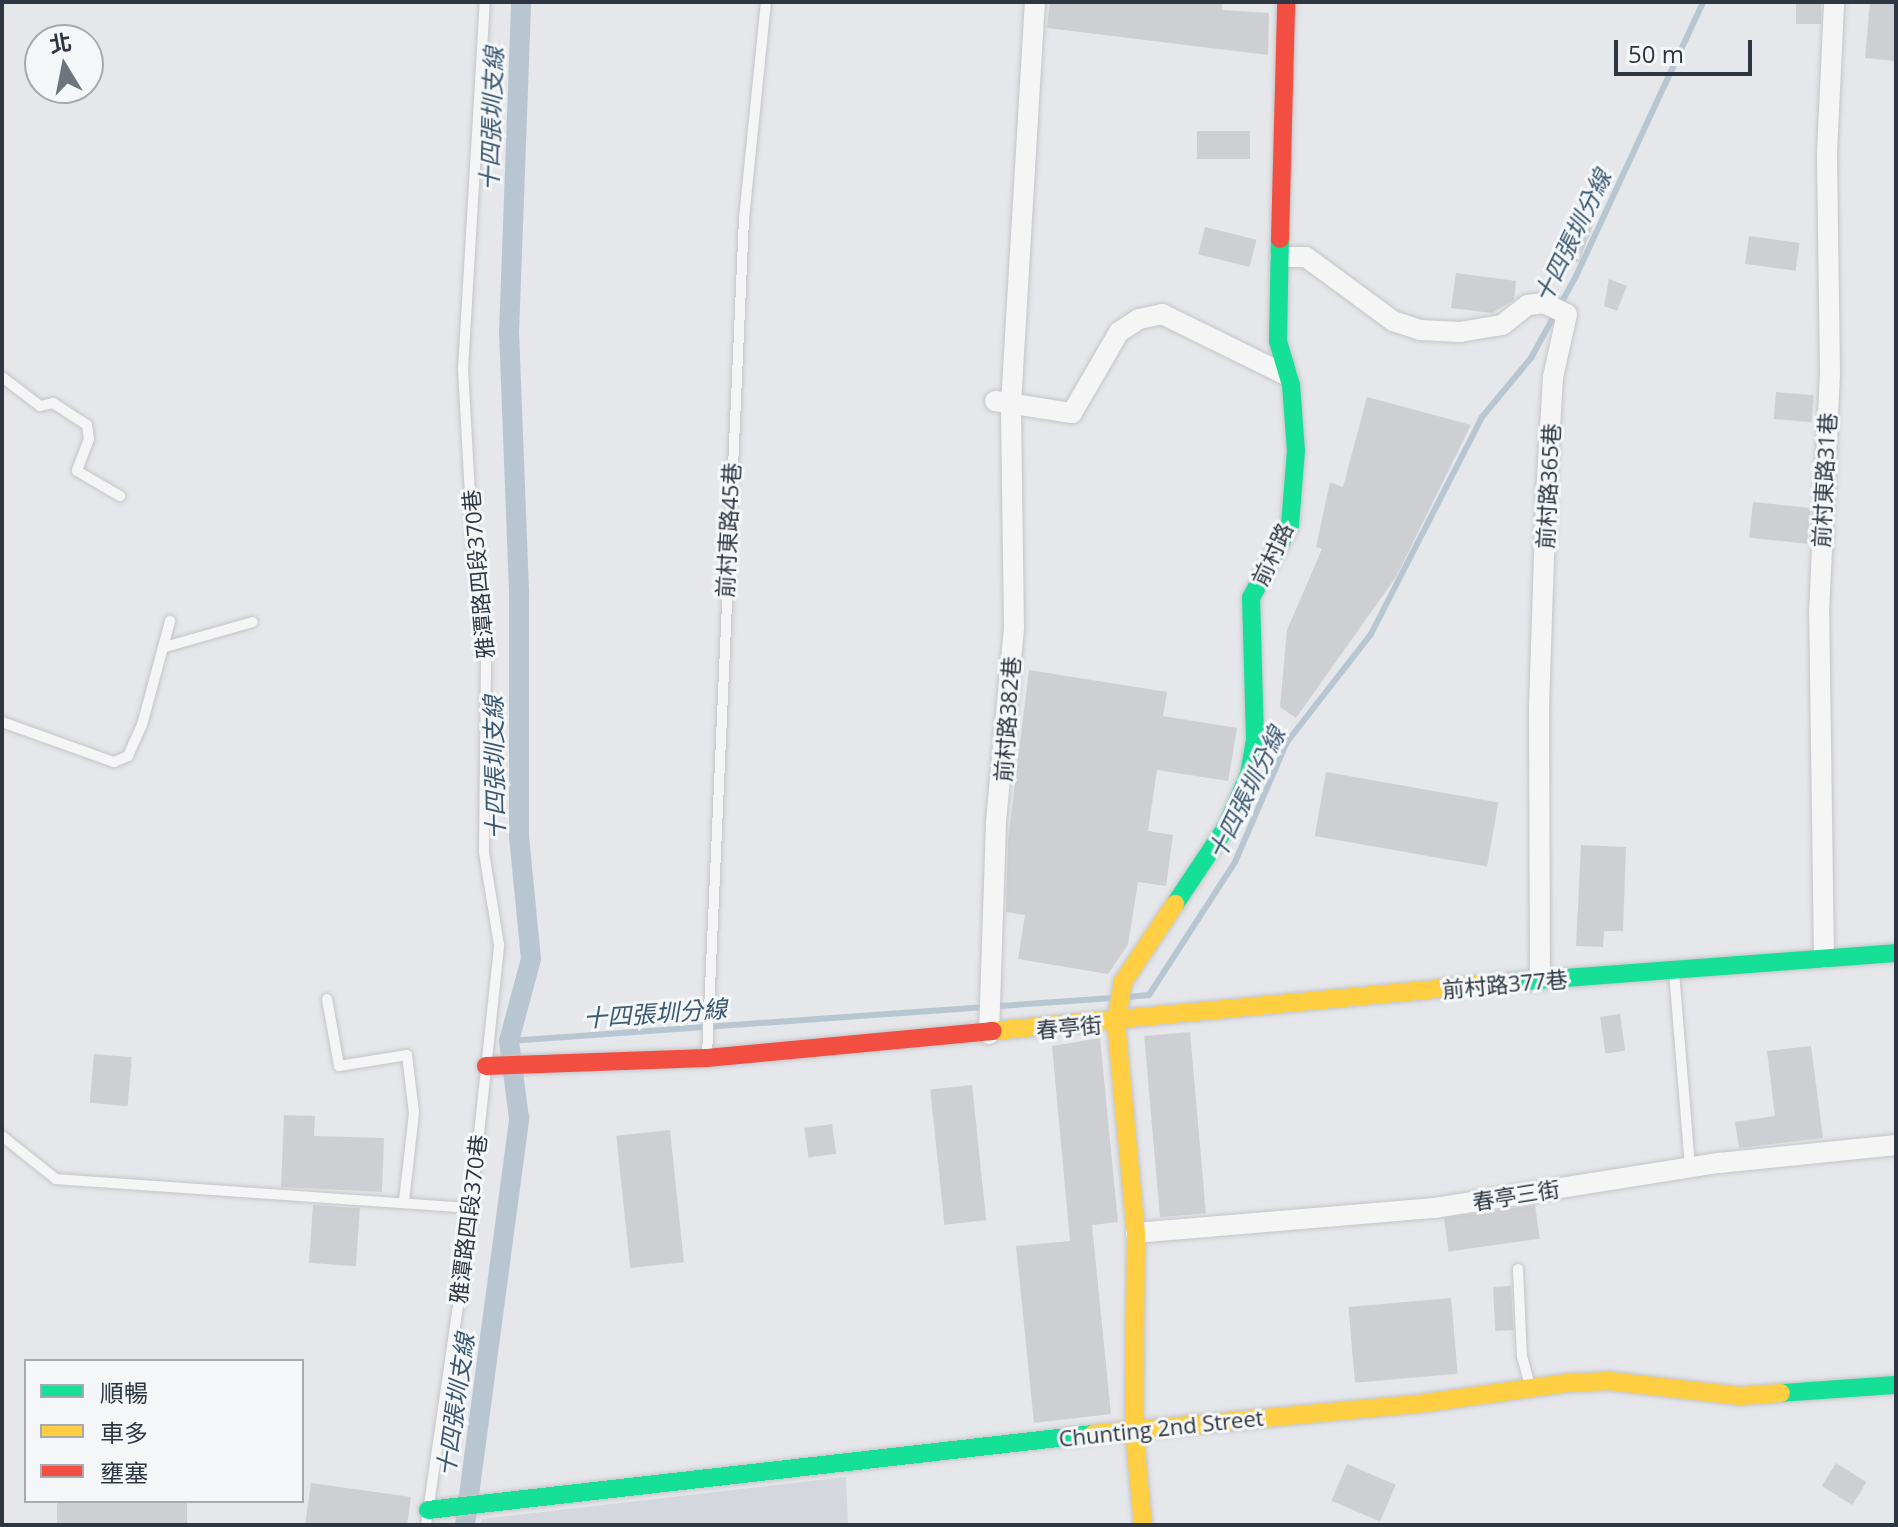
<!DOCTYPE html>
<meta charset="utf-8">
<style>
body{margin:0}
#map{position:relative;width:1898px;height:1527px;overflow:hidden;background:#e5e7ea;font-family:"Open Sans","Noto Sans TC",sans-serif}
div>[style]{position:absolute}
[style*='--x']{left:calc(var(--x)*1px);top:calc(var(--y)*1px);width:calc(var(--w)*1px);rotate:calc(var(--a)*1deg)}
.built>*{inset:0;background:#d4d7dc}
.stream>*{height:6px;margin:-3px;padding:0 3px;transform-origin:3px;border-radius:3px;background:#b8c6d1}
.canal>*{height:20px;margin:-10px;padding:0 10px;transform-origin:10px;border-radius:10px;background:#b8c6d1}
.building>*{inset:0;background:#cecfd2;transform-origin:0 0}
.roads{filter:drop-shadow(0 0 2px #c4c5c8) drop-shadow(0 0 2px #c4c5c8)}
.lane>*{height:10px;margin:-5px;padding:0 5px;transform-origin:5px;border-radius:5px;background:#f5f5f6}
.street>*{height:20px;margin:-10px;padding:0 10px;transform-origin:10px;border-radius:10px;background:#f5f5f6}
.fast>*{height:18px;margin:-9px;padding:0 9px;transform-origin:9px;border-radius:9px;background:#16e098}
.slow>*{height:18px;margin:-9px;padding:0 9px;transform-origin:9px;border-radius:9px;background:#ffcf43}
.jam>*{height:18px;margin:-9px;padding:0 9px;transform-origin:9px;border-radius:9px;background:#f24e42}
span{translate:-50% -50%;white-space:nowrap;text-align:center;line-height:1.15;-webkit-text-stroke:6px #f4f6f8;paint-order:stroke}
.street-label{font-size:22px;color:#2e3741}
.water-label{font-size:24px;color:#3c5971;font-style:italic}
.frame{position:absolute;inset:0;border:4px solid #2e3741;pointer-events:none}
.legend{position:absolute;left:24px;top:1359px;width:280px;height:144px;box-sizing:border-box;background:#f4f6f8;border:2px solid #a5aaaf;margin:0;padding:10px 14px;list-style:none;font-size:24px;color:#2e3741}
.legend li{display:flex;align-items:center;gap:16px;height:40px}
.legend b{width:40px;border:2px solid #a5aaaf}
.north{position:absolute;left:24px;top:24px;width:80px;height:80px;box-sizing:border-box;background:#f4f6f8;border:2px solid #a5aaaf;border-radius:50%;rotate:350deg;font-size:22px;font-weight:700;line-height:32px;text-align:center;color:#2e3741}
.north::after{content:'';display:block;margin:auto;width:28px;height:36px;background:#6e757c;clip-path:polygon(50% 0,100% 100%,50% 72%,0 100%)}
.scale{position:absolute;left:1614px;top:40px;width:138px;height:36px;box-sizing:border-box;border:4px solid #2e3741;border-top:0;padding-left:10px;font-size:24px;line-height:28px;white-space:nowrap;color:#2e3741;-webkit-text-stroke:6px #f4f6f8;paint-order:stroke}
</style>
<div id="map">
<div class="built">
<div style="clip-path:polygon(846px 1477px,848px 1525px,481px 1525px,482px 1519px)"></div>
</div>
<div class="stream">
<div style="--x:1127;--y:997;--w:22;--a:-5"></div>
<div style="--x:1149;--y:995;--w:158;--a:-57.1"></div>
<div style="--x:1235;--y:862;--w:131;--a:-66.6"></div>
<div style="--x:1287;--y:742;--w:137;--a:-52.1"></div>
<div style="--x:1371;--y:634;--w:244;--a:-62.9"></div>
<div style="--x:1482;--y:417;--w:77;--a:-50.3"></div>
<div style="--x:1531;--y:358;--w:94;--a:-61.2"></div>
<div style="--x:1576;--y:276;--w:302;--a:-65.1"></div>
<div style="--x:509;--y:1041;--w:605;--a:-4.08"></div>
</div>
<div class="canal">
<div style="--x:465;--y:1525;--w:411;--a:-82.4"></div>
<div style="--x:519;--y:1118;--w:78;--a:-97.4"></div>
<div style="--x:509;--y:1041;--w:85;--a:-75"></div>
<div style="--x:531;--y:959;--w:124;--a:-95.6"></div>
<div style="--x:519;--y:836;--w:245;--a:-90"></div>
<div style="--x:519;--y:591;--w:257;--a:-92.2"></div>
<div style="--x:509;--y:334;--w:332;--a:-87.9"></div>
</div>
<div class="building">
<div style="clip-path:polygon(1050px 2px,1222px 2px,1222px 10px,1269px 13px,1268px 55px,1047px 28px)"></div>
<div style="left:1796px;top:2px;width:25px;height:22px"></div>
<div style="clip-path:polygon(1870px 2px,1896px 2px,1896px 61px,1865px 58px)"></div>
<div style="left:1197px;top:131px;width:53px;height:28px"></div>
<div style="left:1576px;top:217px;width:19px;height:42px;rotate:21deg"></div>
<div style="left:1205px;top:227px;width:53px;height:28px;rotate:14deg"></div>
<div style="left:1749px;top:236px;width:51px;height:28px;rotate:8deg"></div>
<div style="clip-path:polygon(1456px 273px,1516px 281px,1514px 300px,1492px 313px,1451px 308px)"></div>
<div style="clip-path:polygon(1609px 279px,1627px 286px,1617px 311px,1604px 306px)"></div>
<div style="left:1776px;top:392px;width:38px;height:27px;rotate:5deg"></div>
<div style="clip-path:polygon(1367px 397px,1471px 425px,1396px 577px,1296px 718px,1280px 707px,1287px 630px,1322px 549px,1316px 547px,1330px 482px,1343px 487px)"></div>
<div style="left:1753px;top:502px;width:58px;height:36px;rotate:6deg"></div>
<div style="clip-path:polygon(1029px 670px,1167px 692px,1163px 716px,1237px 728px,1228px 781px,1157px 770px,1148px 831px,1173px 835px,1166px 886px,1138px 882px,1128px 945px,1108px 974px,1018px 959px,1025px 915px,1006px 912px,1008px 840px)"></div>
<div style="left:1326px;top:772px;width:175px;height:65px;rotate:10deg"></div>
<div style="clip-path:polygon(1581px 845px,1626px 847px,1623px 931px,1604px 931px,1603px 947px,1576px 946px)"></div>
<div style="left:1620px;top:1014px;width:37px;height:20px;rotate:82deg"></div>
<div style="left:1190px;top:1032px;width:182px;height:46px;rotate:85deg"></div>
<div style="clip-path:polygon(1100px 1038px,1118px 1222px,1092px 1225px,1111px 1414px,1034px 1423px,1016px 1246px,1070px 1241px,1052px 1046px)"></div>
<div style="clip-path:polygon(1811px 1046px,1823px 1138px,1739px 1148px,1735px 1122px,1775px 1116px,1767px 1051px)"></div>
<div style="left:94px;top:1054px;width:38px;height:49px;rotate:5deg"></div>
<div style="left:972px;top:1085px;width:136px;height:42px;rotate:84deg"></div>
<div style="clip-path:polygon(284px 1115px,315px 1116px,314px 1136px,384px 1138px,382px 1192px,281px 1187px)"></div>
<div style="left:832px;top:1124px;width:30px;height:28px;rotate:82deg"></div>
<div style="left:670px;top:1130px;width:133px;height:54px;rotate:84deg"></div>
<div style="left:313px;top:1205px;width:47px;height:58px;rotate:4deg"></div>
<div style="left:1535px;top:1205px;width:34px;height:92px;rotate:82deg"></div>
<div style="left:1511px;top:1286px;width:44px;height:18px;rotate:87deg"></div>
<div style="left:1451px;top:1298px;width:76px;height:103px;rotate:85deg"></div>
<div style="left:1836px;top:1463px;width:36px;height:27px;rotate:32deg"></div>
<div style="left:1347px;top:1464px;width:53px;height:40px;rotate:23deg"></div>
<div style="clip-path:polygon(311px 1483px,411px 1497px,407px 1525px,305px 1525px)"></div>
<div style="left:57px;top:1501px;width:130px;height:24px"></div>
</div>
<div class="roads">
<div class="lane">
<div style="--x:2;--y:377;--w:48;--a:37.3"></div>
<div style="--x:40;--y:406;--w:13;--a:-13"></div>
<div style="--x:53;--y:403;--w:40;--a:32.9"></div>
<div style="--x:87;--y:425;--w:14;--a:82"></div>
<div style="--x:89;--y:439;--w:34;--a:111"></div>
<div style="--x:77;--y:471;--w:50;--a:30.2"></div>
<div style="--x:165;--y:647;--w:91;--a:-15.9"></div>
<div style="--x:2;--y:722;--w:119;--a:19.7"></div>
<div style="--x:114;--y:762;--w:15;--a:-23"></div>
<div style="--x:128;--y:756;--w:34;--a:-66"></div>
<div style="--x:142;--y:725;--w:108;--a:-74.9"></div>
<div style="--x:1674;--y:972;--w:197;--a:85.3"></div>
<div style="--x:327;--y:999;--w:68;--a:79.8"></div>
<div style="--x:339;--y:1066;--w:69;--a:-9.2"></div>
<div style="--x:407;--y:1055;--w:58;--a:83.1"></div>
<div style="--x:414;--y:1113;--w:89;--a:96.5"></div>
<div style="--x:707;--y:1056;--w:839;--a:-87.47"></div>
<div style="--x:744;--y:218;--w:217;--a:-84.2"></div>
<div style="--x:2;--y:1136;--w:69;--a:38.5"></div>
<div style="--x:56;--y:1179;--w:416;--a:4"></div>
<div style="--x:1518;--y:1269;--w:87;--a:87.4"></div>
<div style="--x:1522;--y:1356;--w:31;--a:75"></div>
<div style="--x:426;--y:1525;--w:291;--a:-81.7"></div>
<div style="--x:468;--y:1237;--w:294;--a:-83.9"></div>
<div style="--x:499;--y:945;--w:94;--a:-99.2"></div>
<div style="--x:484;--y:852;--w:197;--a:-89.4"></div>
<div style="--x:486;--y:655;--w:108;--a:-96.9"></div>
<div style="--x:473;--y:548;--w:179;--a:-93.2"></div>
<div style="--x:463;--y:369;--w:368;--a:-86.6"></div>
</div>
<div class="street">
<div style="--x:1280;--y:257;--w:26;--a:0"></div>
<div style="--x:1306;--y:257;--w:108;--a:36.3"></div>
<div style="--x:1393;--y:321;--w:28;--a:18"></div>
<div style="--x:1420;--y:330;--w:40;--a:2.9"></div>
<div style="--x:1460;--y:332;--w:43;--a:-9.5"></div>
<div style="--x:1502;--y:325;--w:33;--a:-38"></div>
<div style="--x:1528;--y:305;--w:16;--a:-7"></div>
<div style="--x:1544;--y:303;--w:25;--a:26"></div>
<div style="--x:1567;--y:314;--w:65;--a:102.5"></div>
<div style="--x:1553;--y:377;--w:119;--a:93.4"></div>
<div style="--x:1546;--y:496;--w:209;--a:91.9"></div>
<div style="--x:1539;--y:705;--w:274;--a:89.8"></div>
<div style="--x:995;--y:401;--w:78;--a:8.9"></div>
<div style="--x:1072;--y:413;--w:94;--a:-59.9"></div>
<div style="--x:1119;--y:332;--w:24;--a:-33"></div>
<div style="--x:1139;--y:319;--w:24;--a:-12"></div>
<div style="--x:1162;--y:314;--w:140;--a:26.2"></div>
<div style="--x:1824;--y:958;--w:344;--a:-90.8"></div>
<div style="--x:1819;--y:614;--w:242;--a:-87.4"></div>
<div style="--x:1830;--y:372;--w:219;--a:-90.8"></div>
<div style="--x:1827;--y:153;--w:151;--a:-87.3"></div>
<div style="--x:989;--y:1034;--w:212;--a:-88.1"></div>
<div style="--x:996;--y:822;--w:196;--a:-84.7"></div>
<div style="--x:1014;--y:627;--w:223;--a:-90.8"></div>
<div style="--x:1011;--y:404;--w:403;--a:-86.6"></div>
<div style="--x:1136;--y:1233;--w:299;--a:-4.8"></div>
<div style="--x:1434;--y:1208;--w:289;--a:-9"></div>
<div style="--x:1719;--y:1163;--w:178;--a:-5.8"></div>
</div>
<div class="fast">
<div style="--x:1175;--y:904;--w:94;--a:-56.3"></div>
<div style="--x:1227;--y:826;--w:56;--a:-67.1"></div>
<div style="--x:1249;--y:774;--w:36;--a:-80"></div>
<div style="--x:1255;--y:739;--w:141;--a:-91.6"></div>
<div style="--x:1251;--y:598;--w:83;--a:-61.9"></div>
<div style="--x:1290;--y:525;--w:74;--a:-85.4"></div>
<div style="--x:1296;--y:451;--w:66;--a:-94.3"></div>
<div style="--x:1291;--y:385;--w:46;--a:-106.5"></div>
<div style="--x:1278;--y:341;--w:102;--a:-88.9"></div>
<div style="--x:1511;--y:982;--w:386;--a:-4.3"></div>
<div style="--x:1781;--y:1393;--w:115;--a:-4"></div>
<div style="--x:428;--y:1510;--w:669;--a:-6.52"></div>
</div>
<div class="slow">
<div style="--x:993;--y:1031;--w:520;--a:-5.4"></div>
<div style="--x:1093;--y:1434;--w:333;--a:-5.3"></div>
<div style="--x:1425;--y:1403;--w:144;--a:-8"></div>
<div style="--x:1568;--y:1383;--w:41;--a:-2.8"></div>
<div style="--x:1609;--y:1381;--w:132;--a:6.5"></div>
<div style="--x:1740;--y:1396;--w:41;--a:-4.2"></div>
<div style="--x:1143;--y:1525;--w:96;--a:-95.4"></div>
<div style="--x:1134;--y:1429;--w:196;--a:-89.4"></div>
<div style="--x:1136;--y:1233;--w:211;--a:-95.4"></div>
<div style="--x:1116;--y:1023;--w:42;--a:-80.3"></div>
<div style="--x:1123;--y:982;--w:94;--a:-56.3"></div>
</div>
<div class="jam">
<div style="--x:1280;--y:239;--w:237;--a:-88.5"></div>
<div style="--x:486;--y:1066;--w:221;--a:-2.1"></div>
<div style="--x:707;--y:1058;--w:287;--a:-5.4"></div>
</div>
</div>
<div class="street-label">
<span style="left:1824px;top:480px;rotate:-87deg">前村東路31巷</span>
<span style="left:1548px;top:486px;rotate:-87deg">前村路365巷</span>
<span style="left:728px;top:530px;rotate:-87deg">前村東路45巷</span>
<span style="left:1272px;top:554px;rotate:-65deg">前村路</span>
<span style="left:478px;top:574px;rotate:-95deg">雅潭路四段370巷</span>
<span style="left:1007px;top:719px;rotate:-86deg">前村路382巷</span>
<span style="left:1505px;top:984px;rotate:-5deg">前村路377巷</span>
<span style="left:1069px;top:1027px;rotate:-5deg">春亭街</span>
<span style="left:1516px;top:1195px;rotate:-9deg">春亭三街</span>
<span style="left:468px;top:1219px;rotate:-83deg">雅潭路四段370巷</span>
<span style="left:1161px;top:1428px;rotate:-6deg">Chunting 2nd Street</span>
</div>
<div class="water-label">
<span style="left:491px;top:119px;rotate:-88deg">十四張圳支線</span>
<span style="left:1572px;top:236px;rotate:-64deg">十四張圳分線</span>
<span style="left:494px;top:768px;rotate:-91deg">十四張圳支線</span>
<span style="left:1246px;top:793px;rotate:-64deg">十四張圳分線</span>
<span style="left:655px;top:1013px;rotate:-4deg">十四張圳分線</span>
<span style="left:455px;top:1405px;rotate:-82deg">十四張圳支線</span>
</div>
<div class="frame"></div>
<ul class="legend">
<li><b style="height:10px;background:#16e098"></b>順暢</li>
<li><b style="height:10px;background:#ffcf43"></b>車多</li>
<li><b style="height:10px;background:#f24e42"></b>壅塞</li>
</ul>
<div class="north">北</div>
<div class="scale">50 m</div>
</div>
